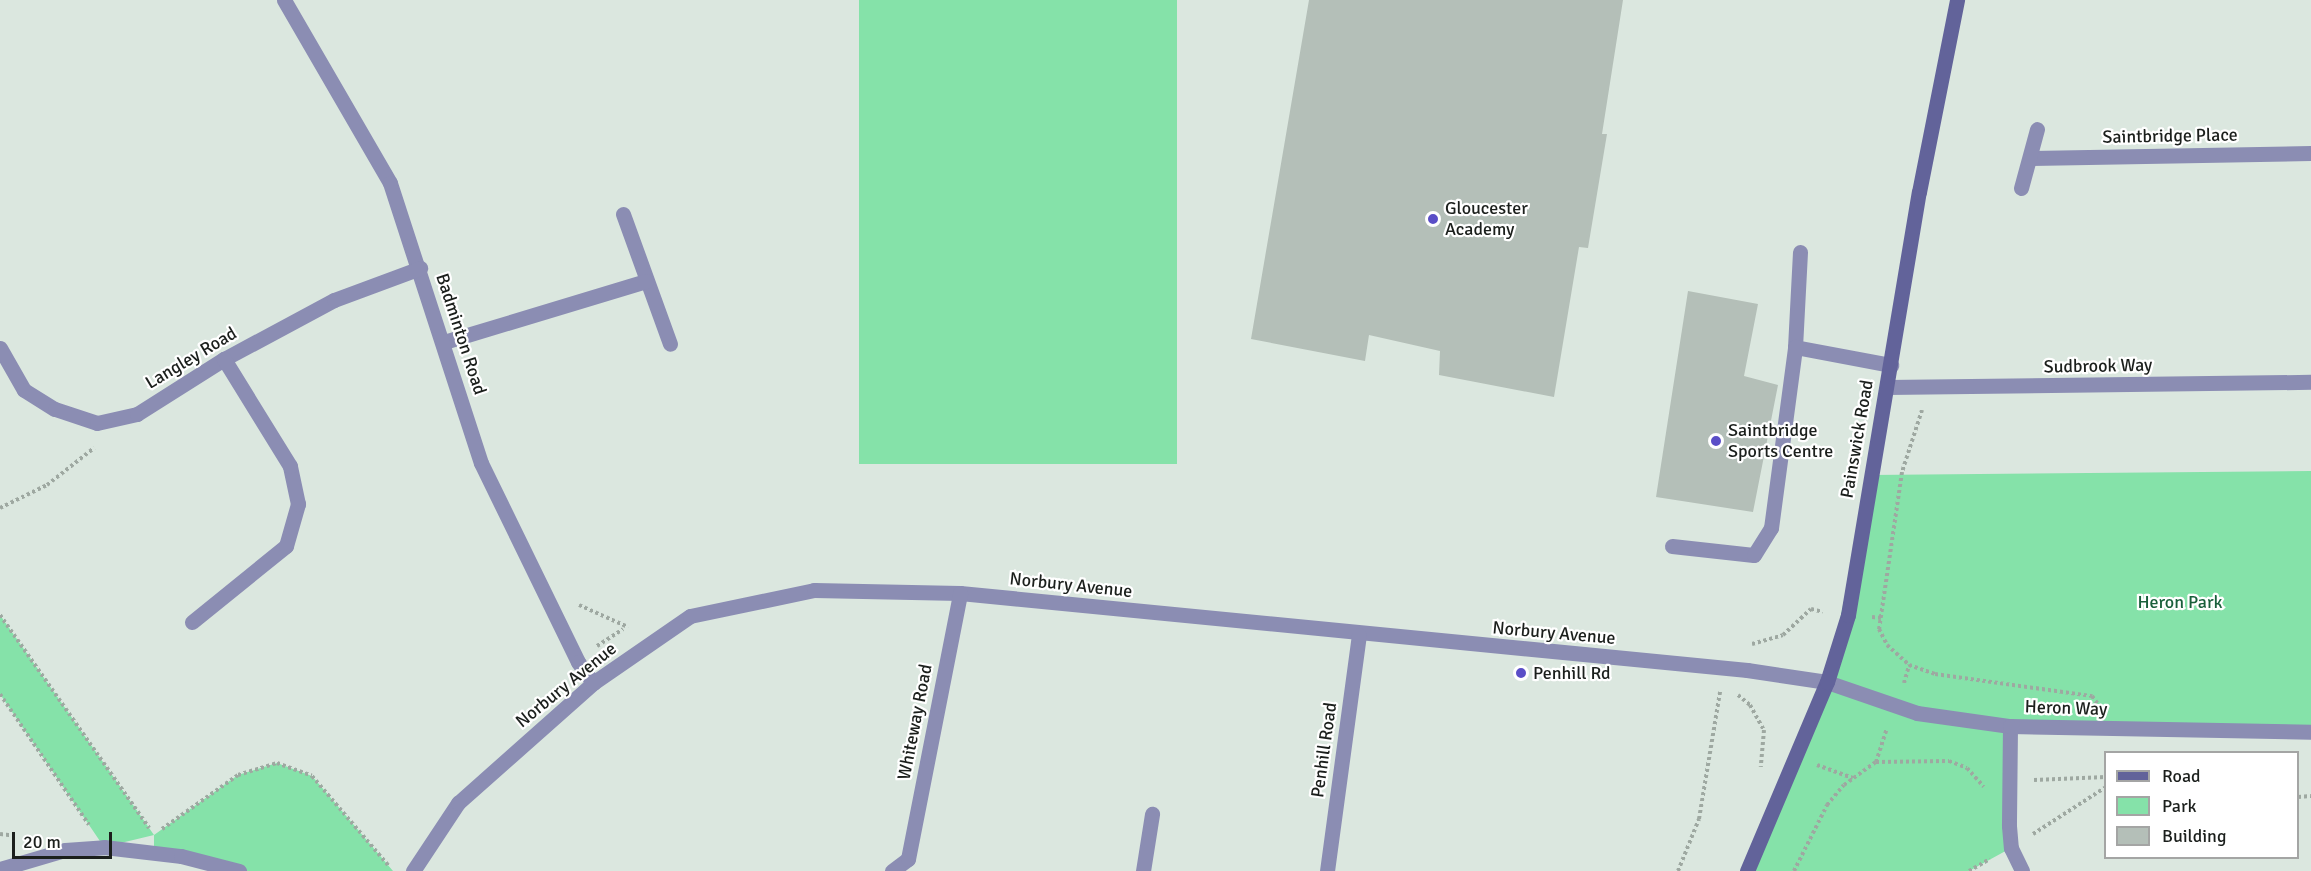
<!DOCTYPE html>
<style>
body{margin:0}
#map{position:relative;width:2311px;height:871px;overflow:hidden;background:#dbe7df;font-family:Signika,sans-serif}
div>[style]{position:absolute}
[style*='--x']{left:calc(var(--x)*1px);top:calc(var(--y)*1px);width:calc(var(--w)*1px);rotate:calc(var(--a)*1deg)}
.green>*{inset:0;background:#85e2a9;transform-origin:0 0}
.building>*{inset:0;background:#b4bfb8}
.path>*{height:4px;margin-top:-2px;transform-origin:0;background:repeating-linear-gradient(90deg,#9ea8a1 0 3px,transparent 0 6px)}
.lane>*{height:15px;margin:-7.5px;padding:0 7.5px;transform-origin:7.5px;border-radius:7.5px;background:#8b8db3}
.street>*{height:15px;margin:-7.5px;padding:0 7.5px;transform-origin:7.5px;border-radius:7.5px;background:#8b8db3}
.secondary>*{height:15px;margin:-7.5px;padding:0 7.5px;transform-origin:7.5px;border-radius:7.5px;background:#62639a}
.dots>*{width:16px;height:16px;translate:-50% -50%;box-sizing:border-box;border:3px solid #fff;border-radius:50%}
span{translate:-50% -50%;white-space:nowrap;text-align:center;line-height:1.15;-webkit-text-stroke:4.5px #fff;paint-order:stroke}
.street-label{font-size:18px;color:#1b1f1c}
.poi-label{font-size:18px;color:#1b1f1c}
.left{translate:0 -50%;text-align:left}
.park-label{font-size:18px;color:#19603b}
.legend{position:absolute;left:2104px;top:751px;width:195px;height:108px;box-sizing:border-box;background:#fff;border:2px solid #a4a5a4;margin:0;padding:8px 10px;list-style:none;font-size:18px;color:#1b1f1c}
.legend li{display:flex;align-items:center;gap:12px;height:30px}
.legend b{width:30px;border:2px solid #a4a5a4}
.scale{position:absolute;left:12px;top:832px;width:100px;height:27px;box-sizing:border-box;border:3px solid #1b1f1c;border-top:0;padding-left:8px;font-size:18px;line-height:21px;white-space:nowrap;color:#1b1f1c;-webkit-text-stroke:4px #fff;paint-order:stroke}
</style>
<div id="map">
<div class="green">
<div style="left:859px;top:0;width:318px;height:464px"></div>
<div style="clip-path:polygon(2311px 471px,2311px 737px,2011px 726px,2011px 848px,1969px 871px,1747px 871px,1827px 682px,1870px 475px)"></div>
<div style="clip-path:polygon(0 615px,154px 835px,238px 775px,277px 763px,312px 776px,393px 871px,239px 871px,154px 852px,154px 835px,104px 847px,0 694px)"></div>
</div>
<div class="building">
<div style="clip-path:polygon(1309px 0,1623px 0,1602px 134px,1607px 134px,1588px 248px,1579px 247px,1554px 397px,1439px 375px,1440px 351px,1369px 335px,1365px 361px,1251px 339px)"></div>
<div style="clip-path:polygon(1688px 291px,1758px 304px,1744px 376px,1778px 385px,1753px 512px,1656px 497px)"></div>
</div>
<div class="path">
<div style="--x:1922;--y:410;--w:65;--a:107.9"></div>
<div style="--x:1902;--y:472;--w:159;--a:98.3"></div>
<div style="--x:1879;--y:629;--w:18;--a:63"></div>
<div style="--x:1887;--y:645;--w:30;--a:42"></div>
<div style="--x:1909;--y:665;--w:28;--a:19"></div>
<div style="--x:1935;--y:674;--w:159;--a:8"></div>
<div style="--x:2092;--y:696;--w:9;--a:54"></div>
<div style="--x:0;--y:508;--w:52;--a:-26.1"></div>
<div style="--x:47;--y:485;--w:60;--a:-38.2"></div>
<div style="--x:579;--y:605;--w:54;--a:24.2"></div>
<div style="--x:0;--y:615;--w:260;--a:55"></div>
<div style="--x:1872;--y:617;--w:9;--a:6"></div>
<div style="--x:1752;--y:644;--w:32;--a:-16"></div>
<div style="--x:1783;--y:635;--w:38;--a:-43"></div>
<div style="--x:1811;--y:609;--w:12;--a:14"></div>
<div style="--x:597;--y:646;--w:31;--a:-33"></div>
<div style="--x:1904;--y:683;--w:19;--a:-74"></div>
<div style="--x:0;--y:694;--w:158;--a:55.8"></div>
<div style="--x:1738;--y:695;--w:16;--a:40"></div>
<div style="--x:1750;--y:705;--w:29;--a:61"></div>
<div style="--x:1764;--y:730;--w:37;--a:95"></div>
<div style="--x:1876;--y:762;--w:35;--a:-72"></div>
<div style="--x:1817;--y:765;--w:38;--a:20"></div>
<div style="--x:2034;--y:780;--w:72;--a:-2.4"></div>
<div style="--x:2298;--y:797;--w:13;--a:-4"></div>
<div style="--x:162;--y:829;--w:93;--a:-35.4"></div>
<div style="--x:238;--y:775;--w:41;--a:-17.1"></div>
<div style="--x:277;--y:763;--w:37;--a:20"></div>
<div style="--x:312;--y:776;--w:118;--a:49.5"></div>
<div style="--x:0;--y:834;--w:17;--a:7"></div>
<div style="--x:2033;--y:834;--w:87;--a:-32.8"></div>
<div style="--x:1678;--y:871;--w:56;--a:-68"></div>
<div style="--x:1699;--y:819;--w:129;--a:-80.6"></div>
<div style="--x:1794;--y:871;--w:74;--a:-63.4"></div>
<div style="--x:1827;--y:805;--w:26;--a:-50"></div>
<div style="--x:1844;--y:785;--w:39;--a:-36"></div>
<div style="--x:1876;--y:762;--w:73;--a:-0.8"></div>
<div style="--x:1949;--y:761;--w:19;--a:21"></div>
<div style="--x:1967;--y:768;--w:25;--a:48"></div>
<div style="--x:1969;--y:871;--w:24;--a:-30"></div>
</div>
<div class="lane">
<div style="--x:623;--y:214;--w:138;--a:70.1"></div>
<div style="--x:1800;--y:252;--w:95;--a:93"></div>
<div style="--x:1795;--y:347;--w:98;--a:10.6"></div>
<div style="--x:444;--y:342;--w:211;--a:-16.8"></div>
<div style="--x:1672;--y:546;--w:82;--a:6.3"></div>
<div style="--x:1754;--y:555;--w:32;--a:-58"></div>
<div style="--x:1771;--y:528;--w:183;--a:-82.4"></div>
</div>
<div class="street">
<div style="--x:284;--y:0;--w:211;--a:59.9"></div>
<div style="--x:390;--y:183;--w:294;--a:72"></div>
<div style="--x:481;--y:463;--w:221;--a:64"></div>
<div style="--x:578;--y:662;--w:26;--a:54"></div>
<div style="--x:2031;--y:158;--w:280;--a:-1"></div>
<div style="--x:2021;--y:188;--w:61;--a:-74.8"></div>
<div style="--x:0;--y:348;--w:48;--a:60.3"></div>
<div style="--x:24;--y:390;--w:36;--a:32"></div>
<div style="--x:55;--y:409;--w:44;--a:18.4"></div>
<div style="--x:97;--y:423;--w:41;--a:-12.7"></div>
<div style="--x:137;--y:414;--w:103;--a:-32.3"></div>
<div style="--x:224;--y:359;--w:125;--a:-28.2"></div>
<div style="--x:334;--y:300;--w:92;--a:-20.4"></div>
<div style="--x:1887;--y:387;--w:424;--a:-0.7"></div>
<div style="--x:192;--y:622;--w:121;--a:-39"></div>
<div style="--x:286;--y:546;--w:44;--a:-74.1"></div>
<div style="--x:298;--y:504;--w:39;--a:-102"></div>
<div style="--x:290;--y:466;--w:126;--a:-121.7"></div>
<div style="--x:2010;--y:726;--w:100;--a:90.6"></div>
<div style="--x:2009;--y:826;--w:22;--a:85"></div>
<div style="--x:2011;--y:848;--w:25;--a:64"></div>
<div style="--x:0;--y:869;--w:68;--a:-16.3"></div>
<div style="--x:65;--y:850;--w:39;--a:-4"></div>
<div style="--x:104;--y:847;--w:78;--a:6.7"></div>
<div style="--x:181;--y:856;--w:60;--a:14.5"></div>
<div style="--x:413;--y:871;--w:82;--a:-56.5"></div>
<div style="--x:458;--y:803;--w:181;--a:-41.6"></div>
<div style="--x:593;--y:683;--w:118;--a:-34.6"></div>
<div style="--x:690;--y:616;--w:127;--a:-11.8"></div>
<div style="--x:814;--y:590;--w:146;--a:1.2"></div>
<div style="--x:960;--y:593;--w:791;--a:5.59"></div>
<div style="--x:1747;--y:670;--w:81;--a:8.5"></div>
<div style="--x:1827;--y:682;--w:95;--a:19"></div>
<div style="--x:1917;--y:713;--w:94;--a:8"></div>
<div style="--x:2010;--y:726;--w:301;--a:1.1"></div>
<div style="--x:892;--y:871;--w:20;--a:-37"></div>
<div style="--x:908;--y:859;--w:271;--a:-78.9"></div>
<div style="--x:1143;--y:871;--w:58;--a:-81"></div>
<div style="--x:1327;--y:871;--w:238;--a:-82.3"></div>
</div>
<div class="secondary">
<div style="--x:1747;--y:871;--w:205;--a:-67.1"></div>
<div style="--x:1827;--y:682;--w:70;--a:-72.6"></div>
<div style="--x:1848;--y:615;--w:429;--a:-80.5"></div>
<div style="--x:1919;--y:192;--w:196;--a:-78.8"></div>
</div>
<div class="dots">
<div style="left:1433px;top:219px;background:#5a4ec7"></div>
<div style="left:1716px;top:441px;background:#5a4ec7"></div>
<div style="left:1521px;top:673px;background:#5a4ec7"></div>
</div>
<div class="street-label">
<span style="left:2170px;top:136px;rotate:-1deg">Saintbridge Place</span>
<span style="left:461px;top:334px;rotate:72deg">Badminton Road</span>
<span style="left:191px;top:358px;rotate:-31deg">Langley Road</span>
<span style="left:2098px;top:366px;rotate:-1deg">Sudbrook Way</span>
<span style="left:1857px;top:439px;rotate:-80deg">Painswick Road</span>
<span style="left:1071px;top:585px;rotate:6deg">Norbury Avenue</span>
<span style="left:1554px;top:633px;rotate:5deg">Norbury Avenue</span>
<span style="left:566px;top:685px;rotate:-39deg">Norbury Avenue</span>
<span style="left:2066px;top:708px;rotate:2deg">Heron Way</span>
<span style="left:915px;top:722px;rotate:-79deg">Whiteway Road</span>
<span style="left:1324px;top:750px;rotate:-82deg">Penhill Road</span>
</div>
<div class="poi-label">
<span class="left" style="left:1445px;top:219px">Gloucester<br>Academy</span>
<span class="left" style="left:1728px;top:441px">Saintbridge<br>Sports Centre</span>
<span class="left" style="left:1533px;top:673px">Penhill Rd</span>
</div>
<div class="park-label">
<span style="left:2180px;top:602px">Heron Park</span>
</div>
<ul class="legend">
<li><b style="height:8px;background:#62639a"></b>Road</li>
<li><b style="height:16px;background:#85e2a9"></b>Park</li>
<li><b style="height:16px;background:#b4bfb8"></b>Building</li>
</ul>
<div class="scale">20 m</div>
</div>
